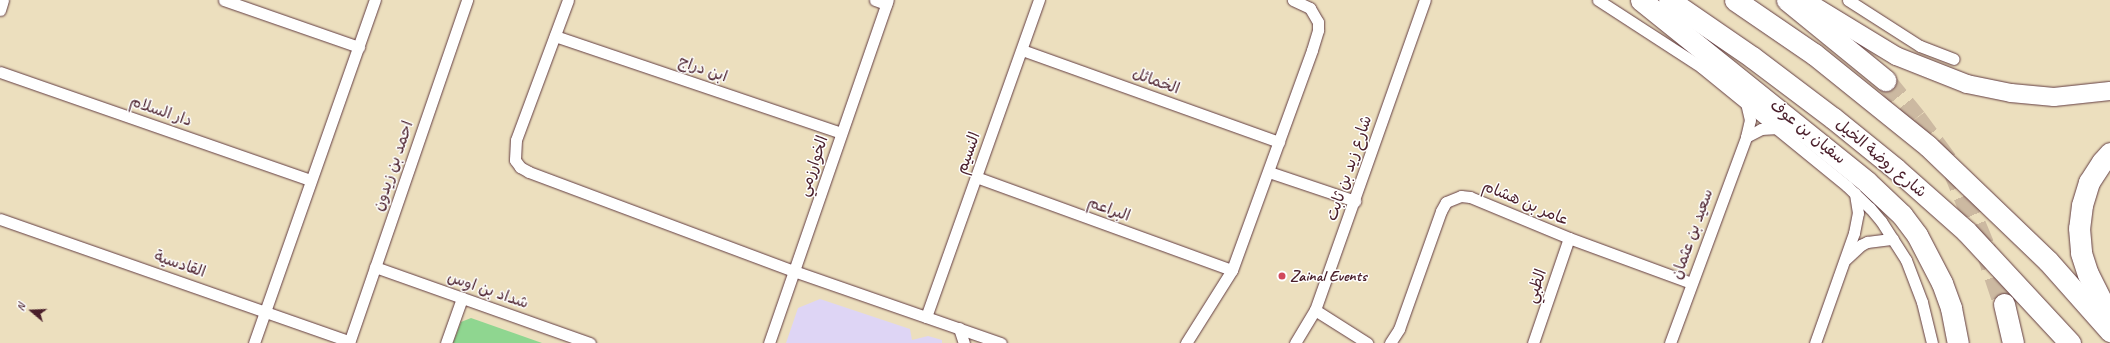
<!DOCTYPE html>
<meta charset="utf-8">
<style>
body{margin:0}
#map{position:relative;width:2110px;height:343px;overflow:hidden;background:#ecdfbe;font-family:Caveat,"Playpen Sans Arabic",sans-serif}
div>[style]{position:absolute}
[style*='--x']{left:calc(var(--x)*1px);top:calc(var(--y)*1px);width:calc(var(--w)*1px);rotate:calc(var(--a)*1deg)}
.built>*{inset:0;background:#ded5f5}
.green>*{inset:0;background:#8fd690}
.highway-tunnel>*{height:21px;margin-top:-10.5px;transform-origin:0;background:repeating-linear-gradient(90deg,#ccb9a1 0 21px,transparent 0 31px)}
.roads{filter:drop-shadow(0 0 1px #623c41) drop-shadow(0 0 1px #623c41)}
.street>*{height:11px;margin:-5.5px;padding:0 5.5px;transform-origin:5.5px;border-radius:5.5px;background:#fff}
.primary>*{height:18px;margin:-9px;padding:0 9px;transform-origin:9px;border-radius:9px;background:#fff}
.highway>*{height:21px;margin:-10.5px;padding:0 10.5px;transform-origin:10.5px;border-radius:10.5px;background:#fff}
.dots>*{width:11px;height:11px;translate:-50% -50%;box-sizing:border-box;border:2px solid #fff;border-radius:50%}
span{translate:-50% -50%;white-space:nowrap;text-align:center;line-height:1.15;-webkit-text-stroke:3px #fff;paint-order:stroke}
.street-label{font-size:16px;color:#4a1f2b}
.poi-label{font-size:16px;color:#4a1f2b;font-weight:700}
.left{translate:0 -50%;text-align:left}
.north{position:absolute;left:12px;top:291px;width:40px;height:40px;-webkit-text-stroke:3px #fff;paint-order:stroke;rotate:289deg;font-size:11px;font-weight:700;line-height:16px;text-align:center;color:#4a1f2b}
.north::after{content:'';display:block;margin:auto;width:14px;height:18px;background:#4a1f2b;clip-path:polygon(50% 0,100% 100%,50% 72%,0 100%)}
</style>
<div id="map">
<div class="built">
<div style="clip-path:polygon(820px 299px,910px 329px,912px 340px,928px 336px,942px 340px,942px 343px,786px 343px,798px 308px)"></div>
</div>
<div class="green">
<div style="clip-path:polygon(471px 318px,542px 343px,453px 343px,461px 322px)"></div>
</div>
<div class="highway-tunnel">
<div style="--x:1885;--y:80;--w:49;--a:50.8"></div>
<div style="--x:1916;--y:118;--w:61;--a:53.7"></div>
<div style="--x:1952;--y:167;--w:87;--a:67.6"></div>
<div style="--x:1985;--y:247;--w:60;--a:71.6"></div>
</div>
<div class="roads">
<div class="street">
<div style="--x:224;--y:0;--w:143;--a:19.2"></div>
<div style="--x:568;--y:0;--w:149;--a:110.4"></div>
<div style="--x:516;--y:140;--w:20;--a:93"></div>
<div style="--x:515;--y:160;--w:9;--a:54"></div>
<div style="--x:520;--y:167;--w:10;--a:29"></div>
<div style="--x:529;--y:172;--w:283;--a:20.5"></div>
<div style="--x:794;--y:271;--w:219;--a:19.2"></div>
<div style="--x:875;--y:0;--w:12;--a:20"></div>
<div style="--x:1598;--y:0;--w:123;--a:33"></div>
<div style="--x:1701;--y:67;--w:188;--a:39.2"></div>
<div style="--x:1847;--y:186;--w:32;--a:44"></div>
<div style="--x:1870;--y:208;--w:17;--a:50"></div>
<div style="--x:1881;--y:221;--w:46;--a:57.3"></div>
<div style="--x:1906;--y:260;--w:45;--a:69.1"></div>
<div style="--x:1922;--y:302;--w:42;--a:76.3"></div>
<div style="--x:1848;--y:0;--w:85;--a:32.6"></div>
<div style="--x:1920;--y:46;--w:36;--a:21"></div>
<div style="--x:0;--y:10;--w:10;--a:-73"></div>
<div style="--x:555;--y:36;--w:302;--a:18.7"></div>
<div style="--x:1022;--y:50;--w:273;--a:19.7"></div>
<div style="--x:0;--y:72;--w:329;--a:19.2"></div>
<div style="--x:1746;--y:137;--w:17;--a:-28"></div>
<div style="--x:1761;--y:129;--w:17;--a:-3"></div>
<div style="--x:1269;--y:172;--w:91;--a:18.6"></div>
<div style="--x:976;--y:177;--w:272;--a:20"></div>
<div style="--x:0;--y:219;--w:370;--a:19.3"></div>
<div style="--x:1846;--y:259;--w:21;--a:-43"></div>
<div style="--x:1861;--y:245;--w:7;--a:-27"></div>
<div style="--x:1867;--y:242;--w:26;--a:-7"></div>
<div style="--x:375;--y:267;--w:228;--a:19.5"></div>
<div style="--x:1315;--y:310;--w:62;--a:32.4"></div>
<div style="--x:926;--y:317;--w:337;--a:-70.4"></div>
<div style="--x:959;--y:328;--w:16;--a:72"></div>
<div style="--x:254;--y:343;--w:364;--a:-70.6"></div>
<div style="--x:349;--y:343;--w:363;--a:-71"></div>
<div style="--x:446;--y:343;--w:48;--a:-70.4"></div>
<div style="--x:769;--y:343;--w:363;--a:-70.9"></div>
<div style="--x:1186;--y:343;--w:86;--a:-57.8"></div>
<div style="--x:1232;--y:270;--w:234;--a:-70"></div>
<div style="--x:1312;--y:50;--w:21;--a:-73"></div>
<div style="--x:1318;--y:30;--w:8;--a:-90"></div>
<div style="--x:1318;--y:22;--w:16;--a:-120"></div>
<div style="--x:1310;--y:8;--w:19;--a:-155"></div>
<div style="--x:1295;--y:343;--w:39;--a:-59"></div>
<div style="--x:1315;--y:310;--w:329;--a:-70.5"></div>
<div style="--x:1390;--y:343;--w:17;--a:-57"></div>
<div style="--x:1399;--y:329;--w:125;--a:-70.4"></div>
<div style="--x:1441;--y:211;--w:10;--a:-61"></div>
<div style="--x:1446;--y:202;--w:16;--a:-22"></div>
<div style="--x:1461;--y:196;--w:9;--a:6"></div>
<div style="--x:1470;--y:197;--w:107;--a:22.5"></div>
<div style="--x:1569;--y:238;--w:130;--a:20.2"></div>
<div style="--x:1533;--y:343;--w:111;--a:-71.1"></div>
<div style="--x:1670;--y:343;--w:220;--a:-69.7"></div>
<div style="--x:1746;--y:137;--w:17;--a:-77"></div>
<div style="--x:1750;--y:120;--w:18;--a:-103"></div>
<div style="--x:1815;--y:343;--w:117;--a:-70.5"></div>
<div style="--x:1854;--y:233;--w:20;--a:-79"></div>
<div style="--x:1858;--y:213;--w:20;--a:-99"></div>
</div>
<div class="primary">
<div style="--x:1804;--y:0;--w:108;--a:31.3"></div>
<div style="--x:1896;--y:56;--w:76;--a:21.5"></div>
<div style="--x:1967;--y:84;--w:45;--a:11.6"></div>
<div style="--x:2011;--y:93;--w:43;--a:5.3"></div>
<div style="--x:2054;--y:97;--w:56;--a:-6.1"></div>
</div>
<div class="highway">
<div style="--x:1641;--y:0;--w:290;--a:38.8"></div>
<div style="--x:1867;--y:182;--w:48;--a:43.3"></div>
<div style="--x:1902;--y:215;--w:25;--a:53"></div>
<div style="--x:1917;--y:235;--w:54;--a:62.5"></div>
<div style="--x:1942;--y:283;--w:27;--a:70"></div>
<div style="--x:1951;--y:308;--w:36;--a:79"></div>
<div style="--x:1669;--y:0;--w:101;--a:34.5"></div>
<div style="--x:1752;--y:57;--w:101;--a:37"></div>
<div style="--x:1833;--y:118;--w:81;--a:39"></div>
<div style="--x:1896;--y:169;--w:94;--a:41.5"></div>
<div style="--x:1966;--y:231;--w:153;--a:47.1"></div>
<div style="--x:1735;--y:0;--w:96;--a:34.4"></div>
<div style="--x:1814;--y:54;--w:146;--a:38.9"></div>
<div style="--x:1928;--y:146;--w:166;--a:43.8"></div>
<div style="--x:2048;--y:261;--w:94;--a:48.5"></div>
<div style="--x:1787;--y:0;--w:127;--a:39.2"></div>
<div style="--x:2110;--y:153;--w:12;--a:132"></div>
<div style="--x:2102;--y:162;--w:24;--a:123"></div>
<div style="--x:2089;--y:182;--w:24;--a:107"></div>
<div style="--x:2082;--y:205;--w:23;--a:97"></div>
<div style="--x:2079;--y:228;--w:25;--a:85"></div>
<div style="--x:2081;--y:253;--w:22;--a:72"></div>
<div style="--x:2088;--y:274;--w:49;--a:63.4"></div>
<div style="--x:2004;--y:304;--w:40;--a:77"></div>
</div>
</div>
<div class="dots">
<div style="left:1282px;top:276px;background:#d1495b"></div>
</div>
<div class="street-label">
<span style="left:703px;top:69px;rotate:19deg">ابن دراج</span>
<span style="left:1156px;top:81px;rotate:20deg">الخمائل</span>
<span style="left:161px;top:111px;rotate:19deg">دار السلام</span>
<span style="left:1808px;top:132px;rotate:39deg">سفيان بن عوف</span>
<span style="left:968px;top:153px;rotate:-70deg">النسيم</span>
<span style="left:1881px;top:158px;rotate:40deg">شارع روضة الخيل</span>
<span style="left:393px;top:166px;rotate:-71deg">احمد بن زيدون</span>
<span style="left:813px;top:166px;rotate:-71deg">الخوارزمي</span>
<span style="left:1349px;top:168px;rotate:-71deg">شارع زيد بن ثابت</span>
<span style="left:1526px;top:203px;rotate:23deg">عامر بن هشام</span>
<span style="left:1109px;top:209px;rotate:20deg">البراعم</span>
<span style="left:1692px;top:234px;rotate:-70deg">سعيد بن عثمان</span>
<span style="left:180px;top:264px;rotate:19deg">القادسية</span>
<span style="left:1536px;top:286px;rotate:-71deg">الظبي</span>
<span style="left:488px;top:290px;rotate:19deg">شداد بن اوس</span>
</div>
<div class="poi-label">
<span class="left" style="left:1290px;top:276px">Zainal Events</span>
</div>
<div class="north">N</div>
</div>
